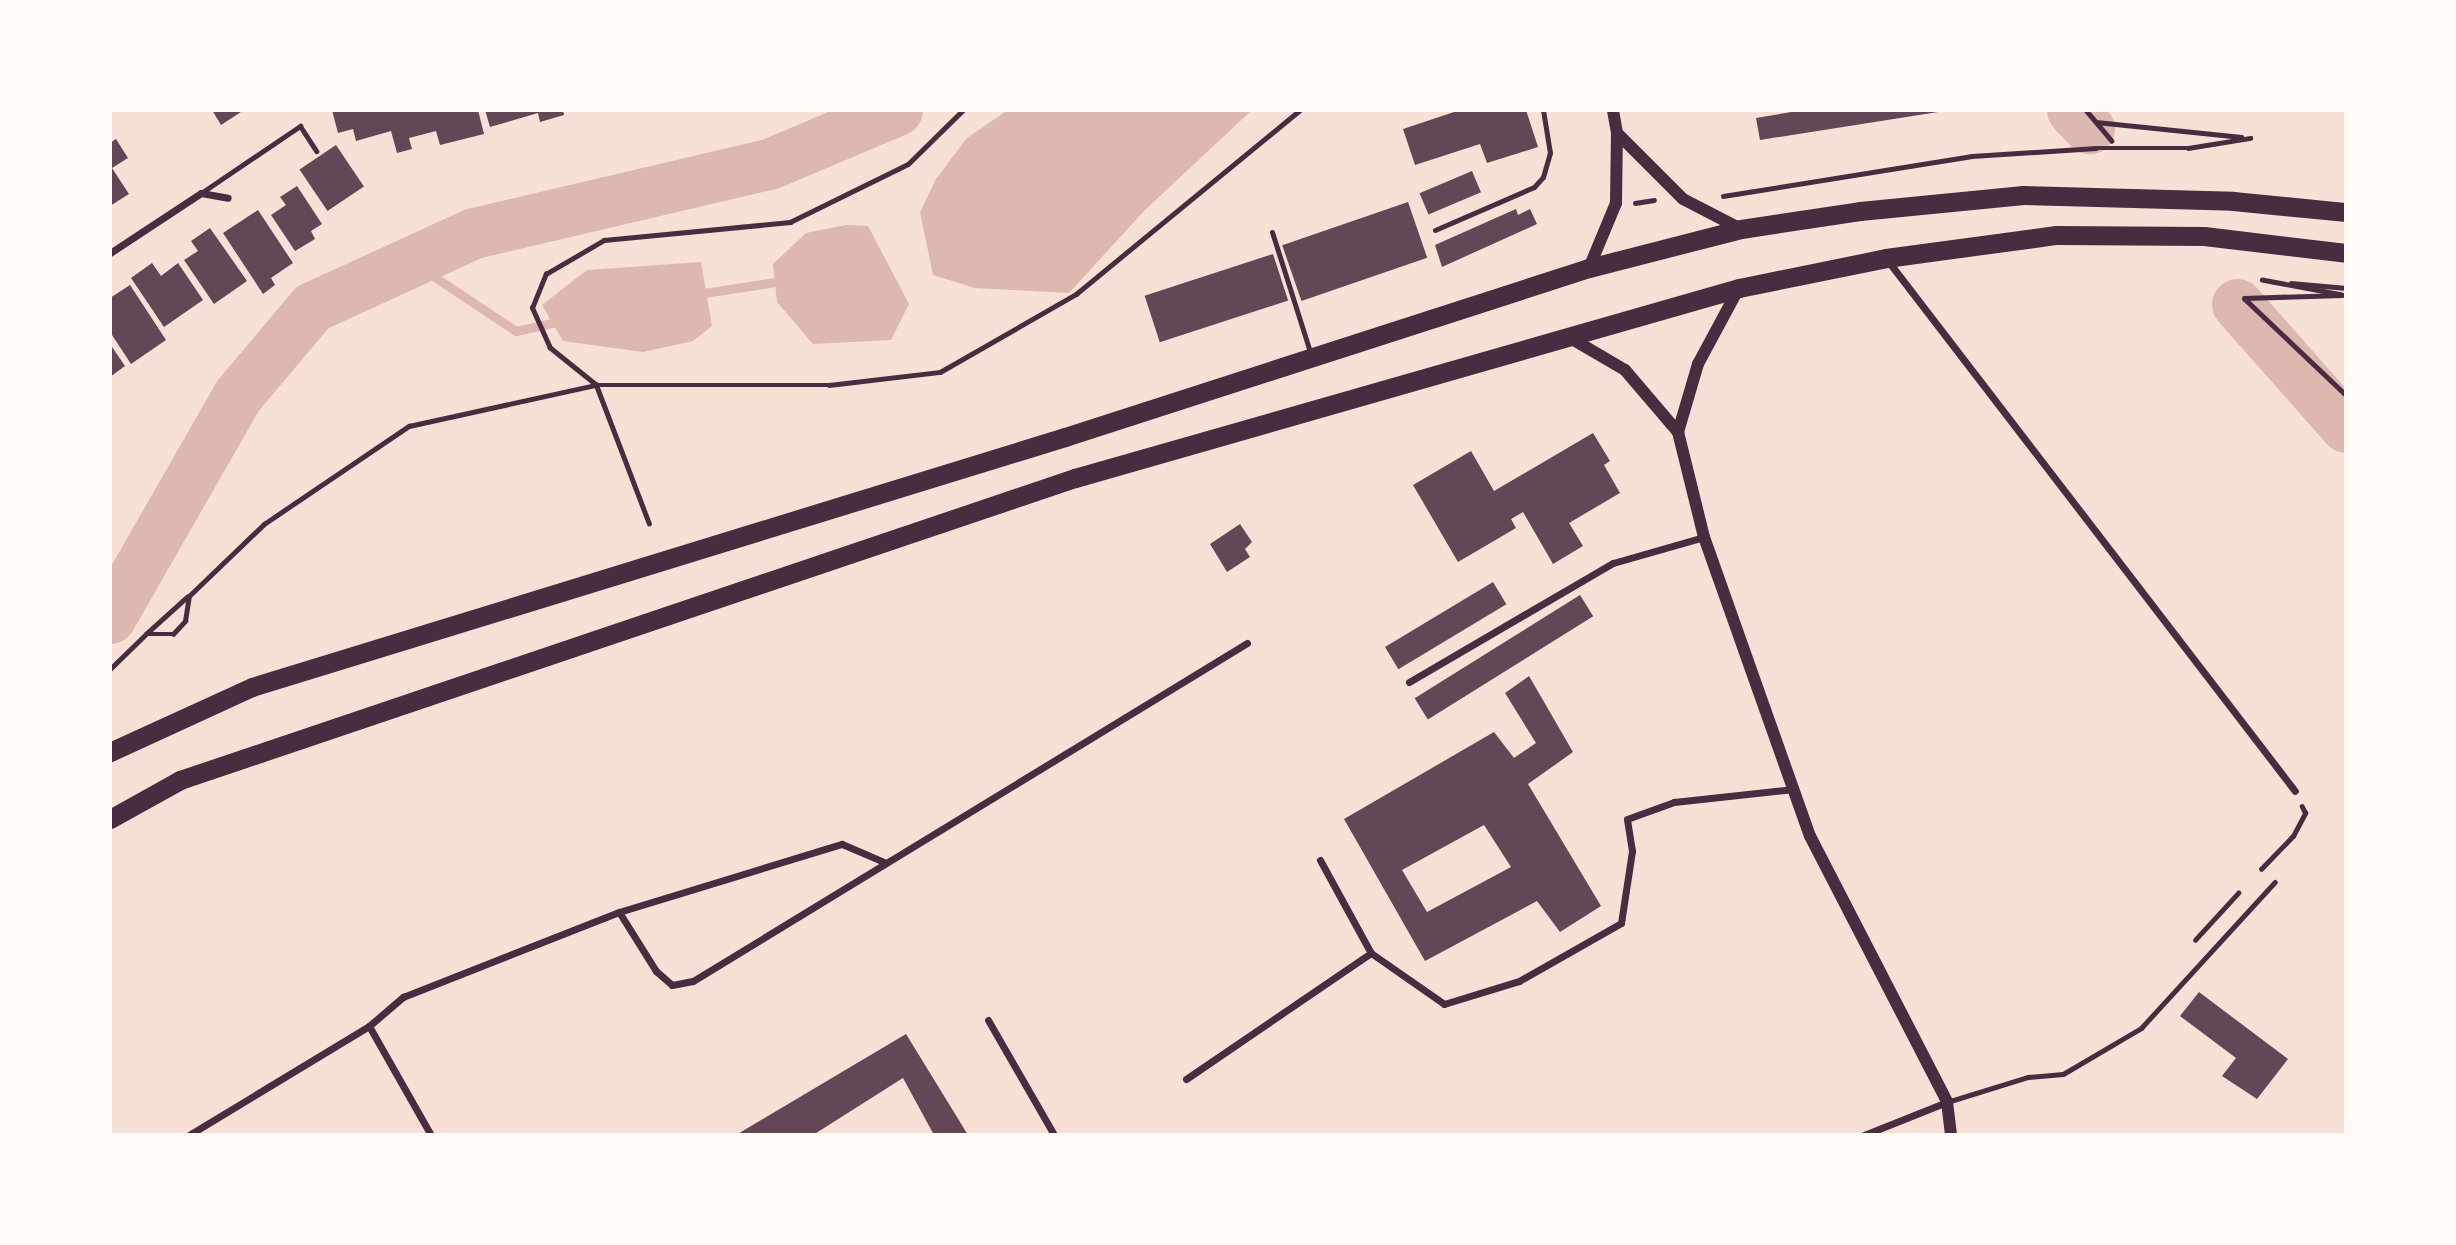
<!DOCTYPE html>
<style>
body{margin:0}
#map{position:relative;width:2456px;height:1245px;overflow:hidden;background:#f7e1d7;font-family:Commissioner,sans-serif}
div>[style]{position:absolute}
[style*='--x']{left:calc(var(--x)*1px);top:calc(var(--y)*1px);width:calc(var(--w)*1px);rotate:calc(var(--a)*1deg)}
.water>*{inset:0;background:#dcb8b0}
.stream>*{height:9px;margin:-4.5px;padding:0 4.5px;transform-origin:4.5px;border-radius:4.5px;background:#dcb8b0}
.river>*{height:51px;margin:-25.5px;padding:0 25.5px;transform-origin:25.5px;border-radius:25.5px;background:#dcb8b0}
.building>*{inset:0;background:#644757;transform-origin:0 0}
.path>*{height:4.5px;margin:-2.25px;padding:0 2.25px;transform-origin:2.25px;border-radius:2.25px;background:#4a2c40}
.service>*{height:5px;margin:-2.5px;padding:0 2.5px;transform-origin:2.5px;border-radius:2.5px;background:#4a2c40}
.minor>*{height:7px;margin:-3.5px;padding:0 3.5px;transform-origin:3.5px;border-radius:3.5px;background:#4a2c40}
.tertiary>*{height:12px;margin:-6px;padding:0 6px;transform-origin:6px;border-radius:6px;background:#4a2c40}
.trunk>*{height:19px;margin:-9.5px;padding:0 9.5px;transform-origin:9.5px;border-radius:9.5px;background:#4a2c40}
span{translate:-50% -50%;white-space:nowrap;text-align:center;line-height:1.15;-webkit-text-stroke:6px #fffaf5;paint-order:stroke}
.frame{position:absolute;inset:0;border:112px solid #fffaf5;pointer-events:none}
</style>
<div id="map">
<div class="water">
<div style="clip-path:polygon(1008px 110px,1252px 110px,1144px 211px,1069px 293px,975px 288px,933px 275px,920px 212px,936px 179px,967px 138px)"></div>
<div style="clip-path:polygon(846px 225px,868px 226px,909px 304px,891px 340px,813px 344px,777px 302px,773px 264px,806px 233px)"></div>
<div style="clip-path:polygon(701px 262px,712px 326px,693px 341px,643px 352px,563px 341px,542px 305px,587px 270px)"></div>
</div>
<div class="stream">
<div style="--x:412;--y:262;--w:125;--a:33.6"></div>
<div style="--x:516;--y:331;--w:45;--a:-12.8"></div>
<div style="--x:697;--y:294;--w:79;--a:-8.7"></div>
</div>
<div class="river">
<div style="--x:2072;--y:110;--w:25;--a:47"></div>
<div style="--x:2237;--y:304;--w:164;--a:48.5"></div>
<div style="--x:110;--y:618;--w:256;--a:-60.2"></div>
<div style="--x:237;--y:396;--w:116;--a:-49.9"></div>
<div style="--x:312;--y:307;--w:178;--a:-24.6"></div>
<div style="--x:474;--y:233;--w:303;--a:-13.2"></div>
<div style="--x:769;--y:164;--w:139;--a:-22.9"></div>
</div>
<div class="building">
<div style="clip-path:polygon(212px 110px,244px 110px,221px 125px)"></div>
<div style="clip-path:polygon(332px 110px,478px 110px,484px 134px,440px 145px,436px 131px,409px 138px,412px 149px,397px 153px,391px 131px,356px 141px,353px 129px,338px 133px)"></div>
<div style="clip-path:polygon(485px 110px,563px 110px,564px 115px,540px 122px,538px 113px,490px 127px)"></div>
<div style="clip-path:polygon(1460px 110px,1526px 110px,1538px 147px,1487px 163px,1480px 144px,1415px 165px,1403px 129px)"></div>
<div style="clip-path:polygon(1803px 110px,1938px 110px,1938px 112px,1760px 140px,1756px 118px)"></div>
<div style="clip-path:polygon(116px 139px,128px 158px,112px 168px,129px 194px,110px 206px,110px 143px)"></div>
<div style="left:336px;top:145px;width:50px;height:44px;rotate:56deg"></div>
<div style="left:1472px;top:171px;width:23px;height:57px;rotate:67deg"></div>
<div style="clip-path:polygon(297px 186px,322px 224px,311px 231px,315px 239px,295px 251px,271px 215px,286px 205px,280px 197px)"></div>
<div style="left:1408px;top:202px;width:59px;height:133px;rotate:71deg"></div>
<div style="clip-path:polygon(1516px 209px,1518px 215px,1530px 209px,1537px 224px,1442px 267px,1435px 245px)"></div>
<div style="clip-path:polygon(258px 210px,293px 263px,271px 278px,275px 285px,263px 294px,223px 233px)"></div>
<div style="clip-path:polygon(210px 228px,247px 281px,214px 304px,184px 260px,198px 251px,191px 241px)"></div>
<div style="left:1273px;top:254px;width:49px;height:135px;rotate:72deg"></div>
<div style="clip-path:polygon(152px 263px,161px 276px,178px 263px,203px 300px,164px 327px,131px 278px)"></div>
<div style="clip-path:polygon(130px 285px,166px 340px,131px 364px,110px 332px,110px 298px)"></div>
<div style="clip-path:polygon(110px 344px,125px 366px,110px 377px)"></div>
<div style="clip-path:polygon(1593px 433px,1610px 461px,1604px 465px,1620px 493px,1569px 523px,1583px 546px,1553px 564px,1523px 512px,1511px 519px,1516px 528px,1458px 562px,1413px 485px,1471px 451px,1494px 491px)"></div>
<div style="clip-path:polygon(1240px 524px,1252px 542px,1245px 549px,1250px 557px,1227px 572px,1210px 544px)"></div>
<div style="left:1493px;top:582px;width:26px;height:126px;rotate:59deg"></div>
<div style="left:1580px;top:595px;width:25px;height:195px;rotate:58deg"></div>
<div style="clip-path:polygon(evenodd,1529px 676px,1573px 752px,1528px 784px,1601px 906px,1560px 932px,1537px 901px,1425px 961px,1344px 819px,1494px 732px,1514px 758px,1536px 743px,1505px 693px,1529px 676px,1484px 825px,1511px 867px,1427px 912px,1402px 870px,1484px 825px)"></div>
<div style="clip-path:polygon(2199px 992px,2288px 1059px,2257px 1099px,2222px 1076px,2236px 1058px,2180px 1016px)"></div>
<div style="clip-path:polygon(906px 1034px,968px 1135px,934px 1135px,903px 1078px,813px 1135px,736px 1135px)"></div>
</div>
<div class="path">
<div style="--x:2086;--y:110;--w:40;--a:50"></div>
<div style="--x:2096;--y:122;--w:146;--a:5.9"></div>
<div style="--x:1723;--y:196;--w:252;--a:-9.1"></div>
<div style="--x:1972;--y:156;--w:124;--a:-3.7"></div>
<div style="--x:2096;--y:148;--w:92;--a:0"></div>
<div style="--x:2188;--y:148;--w:63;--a:-9.2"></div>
<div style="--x:1635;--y:203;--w:19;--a:-9"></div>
<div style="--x:2291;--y:283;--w:55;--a:5.2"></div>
<div style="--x:2244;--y:298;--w:98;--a:-1.8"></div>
<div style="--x:2342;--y:295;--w:81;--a:-169.4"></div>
<div style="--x:2245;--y:299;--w:139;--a:43.5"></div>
<div style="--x:649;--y:524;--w:149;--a:-110.9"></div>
<div style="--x:596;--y:385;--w:59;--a:-141.2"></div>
<div style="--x:550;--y:348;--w:44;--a:-114.2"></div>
<div style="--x:532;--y:308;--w:37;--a:-68"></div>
<div style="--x:546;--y:274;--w:67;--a:-30.4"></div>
<div style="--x:604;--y:240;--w:187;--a:-5.5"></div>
<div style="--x:790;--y:222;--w:131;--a:-26.2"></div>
<div style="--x:908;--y:164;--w:77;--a:-44.5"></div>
<div style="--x:147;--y:633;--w:54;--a:-42"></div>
<div style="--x:110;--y:669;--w:50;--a:-44.2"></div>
<div style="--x:146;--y:634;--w:27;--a:0"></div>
<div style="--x:173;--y:634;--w:18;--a:-47"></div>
<div style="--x:185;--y:621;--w:25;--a:-81"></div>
<div style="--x:189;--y:596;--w:104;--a:-43.8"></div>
<div style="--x:264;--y:524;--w:175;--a:-34.1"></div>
<div style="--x:409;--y:426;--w:191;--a:-12.4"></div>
<div style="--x:596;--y:385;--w:233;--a:0"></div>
<div style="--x:829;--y:385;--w:112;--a:-6.7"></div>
<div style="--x:940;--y:372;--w:157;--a:-29.8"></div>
<div style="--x:1076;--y:294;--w:290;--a:-39.4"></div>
<div style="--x:2261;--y:869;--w:46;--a:-45.9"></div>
<div style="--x:2293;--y:836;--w:26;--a:-62"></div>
<div style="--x:2305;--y:813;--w:7;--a:-117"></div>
<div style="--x:2195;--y:940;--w:64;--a:-47.5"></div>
</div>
<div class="service">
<div style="--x:201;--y:193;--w:120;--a:-34.1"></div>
<div style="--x:300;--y:126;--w:30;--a:57"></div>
<div style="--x:1435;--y:230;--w:108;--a:-23.5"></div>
<div style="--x:1534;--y:187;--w:13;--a:-48"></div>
<div style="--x:1543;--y:177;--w:25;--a:-74"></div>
<div style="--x:1550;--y:153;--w:44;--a:-99.2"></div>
<div style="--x:1272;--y:232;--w:126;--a:72.4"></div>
<div style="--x:1947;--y:1102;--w:85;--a:-17.2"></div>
<div style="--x:2028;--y:1077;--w:35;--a:-5"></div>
<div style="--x:2063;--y:1074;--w:91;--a:-30.5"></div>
<div style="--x:2141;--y:1028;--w:198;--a:-47.5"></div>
</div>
<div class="minor">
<div style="--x:110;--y:253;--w:109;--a:-33.4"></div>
<div style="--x:201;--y:193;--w:27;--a:10"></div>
<div style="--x:1888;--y:261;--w:668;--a:52.48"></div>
<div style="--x:1409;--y:682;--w:236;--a:-30.3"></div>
<div style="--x:1613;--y:563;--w:95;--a:-15.9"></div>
<div style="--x:1320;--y:860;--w:106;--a:61.3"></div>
<div style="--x:619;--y:912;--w:70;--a:57.9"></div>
<div style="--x:656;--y:971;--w:21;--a:41"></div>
<div style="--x:672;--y:985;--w:21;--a:-11"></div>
<div style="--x:693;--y:981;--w:649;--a:-31.39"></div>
<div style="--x:988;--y:1020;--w:133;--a:60.1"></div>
<div style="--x:369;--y:1026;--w:125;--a:60.4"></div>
<div style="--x:1186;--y:1079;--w:224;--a:-34.3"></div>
<div style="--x:1371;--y:953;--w:89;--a:34.9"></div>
<div style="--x:1444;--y:1004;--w:78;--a:-17"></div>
<div style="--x:1519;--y:981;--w:117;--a:-29.6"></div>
<div style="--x:1621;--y:923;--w:73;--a:-81.3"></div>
<div style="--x:1632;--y:851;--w:32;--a:-99"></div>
<div style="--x:1627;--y:819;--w:50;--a:-19.9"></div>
<div style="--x:1674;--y:802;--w:121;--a:-6.2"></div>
<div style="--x:189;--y:1135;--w:210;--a:-31.2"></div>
<div style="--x:369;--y:1026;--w:45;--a:-40.5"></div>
<div style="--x:403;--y:997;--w:232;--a:-21.5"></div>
<div style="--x:619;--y:912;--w:233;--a:-17"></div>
<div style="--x:842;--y:844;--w:46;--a:23.2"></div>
<div style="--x:1864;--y:1135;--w:89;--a:-21.7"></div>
</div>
<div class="tertiary">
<div style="--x:1617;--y:133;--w:93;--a:45"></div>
<div style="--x:1683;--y:199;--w:65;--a:27.3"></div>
<div style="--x:1589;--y:268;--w:70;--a:-67.4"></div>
<div style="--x:1616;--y:203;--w:70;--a:-89.2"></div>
<div style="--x:1617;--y:133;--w:23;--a:-100"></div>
<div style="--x:1567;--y:336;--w:67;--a:30.4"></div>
<div style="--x:1625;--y:370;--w:82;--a:49.5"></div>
<div style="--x:1678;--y:432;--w:108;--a:76.1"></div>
<div style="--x:1704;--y:537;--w:317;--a:70.5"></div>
<div style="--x:1810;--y:836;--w:299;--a:62.7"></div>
<div style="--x:1947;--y:1102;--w:33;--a:83"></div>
<div style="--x:1678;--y:432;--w:71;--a:-73.6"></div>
<div style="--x:1698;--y:364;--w:86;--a:-61.7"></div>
</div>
<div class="trunk">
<div style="--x:110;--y:752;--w:156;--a:-24.6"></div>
<div style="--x:252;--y:687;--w:851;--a:-17.09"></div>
<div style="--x:1065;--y:437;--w:551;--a:-17.88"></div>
<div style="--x:1589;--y:268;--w:157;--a:-14.4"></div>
<div style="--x:1741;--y:229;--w:120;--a:-8.6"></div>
<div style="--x:1860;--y:211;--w:164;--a:-5.6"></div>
<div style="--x:2023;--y:195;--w:210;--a:1.6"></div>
<div style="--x:2233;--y:201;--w:114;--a:5.6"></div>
<div style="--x:110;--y:819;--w:80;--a:-29.1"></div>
<div style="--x:180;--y:780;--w:945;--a:-18.65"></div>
<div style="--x:1075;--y:478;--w:691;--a:-15.97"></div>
<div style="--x:1739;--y:288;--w:150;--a:-11.5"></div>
<div style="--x:1886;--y:258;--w:172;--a:-7.7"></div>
<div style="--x:2056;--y:235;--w:148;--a:0.4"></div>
<div style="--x:2204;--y:236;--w:143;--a:6.8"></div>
</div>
<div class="frame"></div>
</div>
